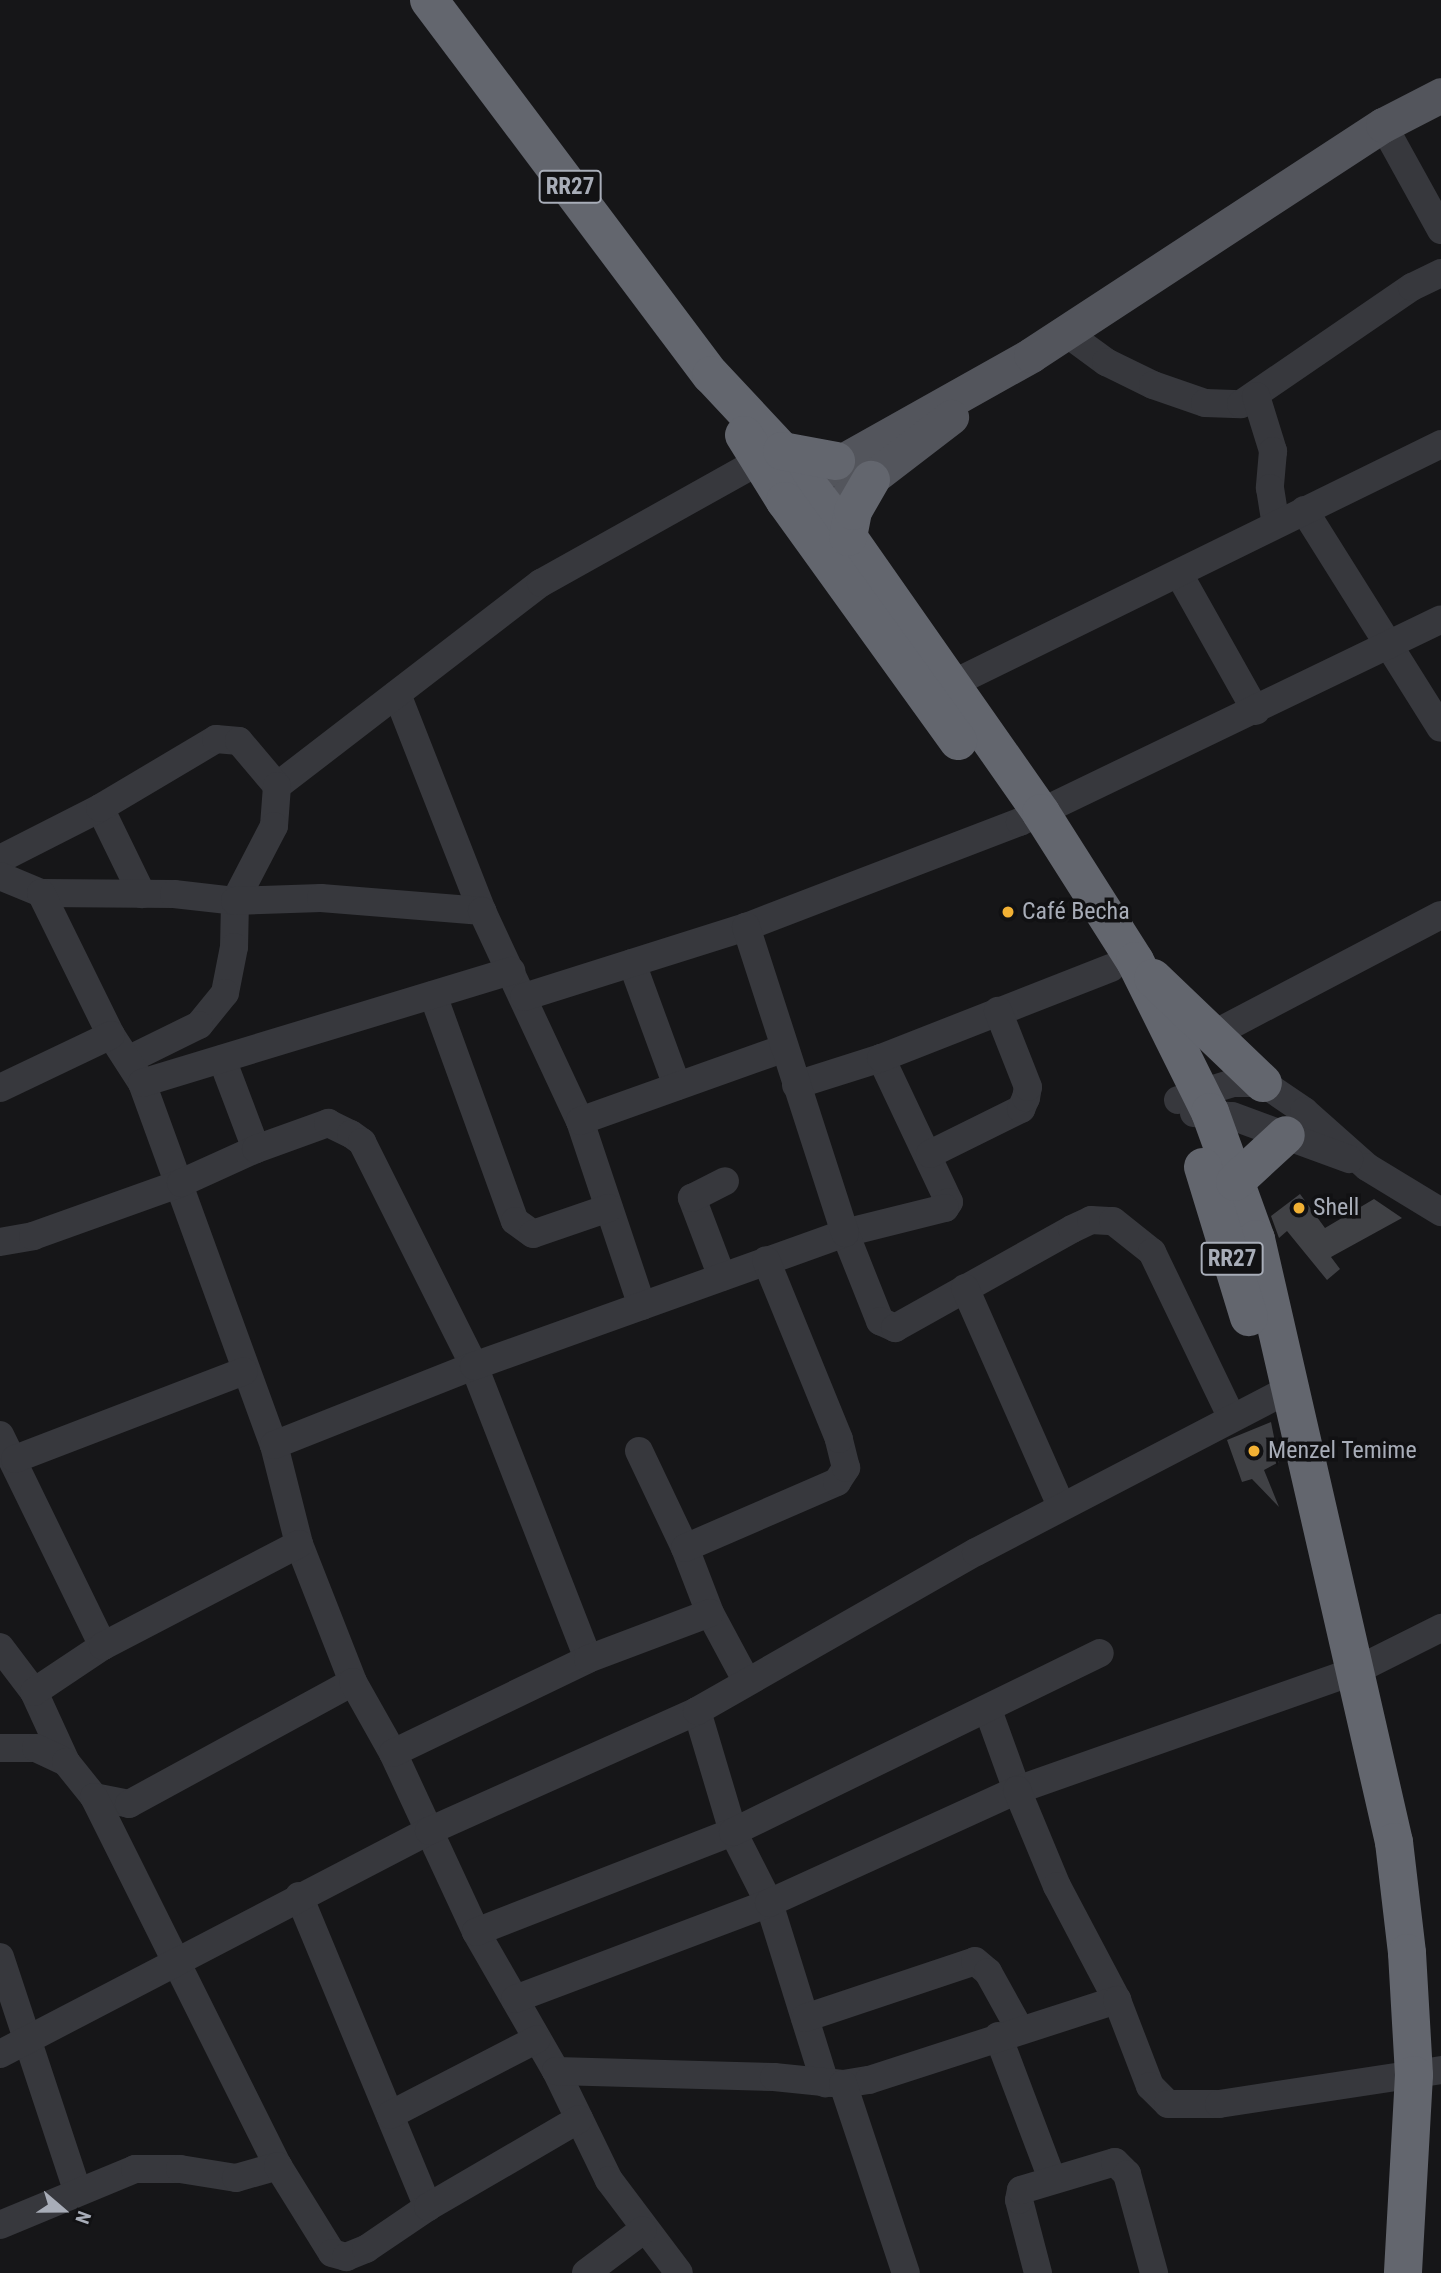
<!DOCTYPE html>
<meta charset="utf-8">
<style>
body{margin:0}
#map{position:relative;width:1441px;height:2273px;overflow:hidden;background:#161618;font-family:"Roboto Condensed",sans-serif}
div>[style]{position:absolute}
[style*='--x']{left:calc(var(--x)*1px);top:calc(var(--y)*1px);width:calc(var(--w)*1px);rotate:calc(var(--a)*1deg)}
.building>*{inset:0;background:#404145}
.minor>*{height:28px;margin:-14px;padding:0 14px;transform-origin:14px;border-radius:14px;background:#37383d}
.major>*{height:35px;margin:-17.5px;padding:0 17.5px;transform-origin:17.5px;border-radius:17.5px;background:#53555c}
.highway>*{height:38px;margin:-19px;padding:0 19px;transform-origin:19px;border-radius:19px;background:#63666e}
.dots>*{width:19px;height:19px;translate:-50% -50%;box-sizing:border-box;border:4px solid #111113;border-radius:50%}
span{translate:-50% -50%;white-space:nowrap;text-align:center;line-height:1.15;-webkit-text-stroke:7px #111113;paint-order:stroke}
.shield-label span{padding:2px 5px;background:#111113;border:2px solid;border-radius:5px;-webkit-text-stroke-width:0}
.shield-label{font-size:23px;color:#a8adb8;font-weight:700}
.poi-label{font-size:24px;color:#a8adb8}
.left{translate:0 -50%;text-align:left}
.north{position:absolute;left:28px;top:2175px;width:70px;height:70px;-webkit-text-stroke:5px #111113;paint-order:stroke;rotate:110deg;font-size:19px;font-weight:700;line-height:28px;text-align:center;color:#a8adb8}
.north::after{content:'';display:block;margin:auto;width:24px;height:32px;background:#a8adb8;clip-path:polygon(50% 0,100% 100%,50% 72%,0 100%)}
</style>
<div id="map">
<div class="building">
<div style="clip-path:polygon(1300px 1194px,1325px 1228px,1374px 1199px,1402px 1218px,1331px 1257px,1340px 1269px,1327px 1280px,1287px 1231px,1279px 1238px,1271px 1216px)"></div>
<div style="clip-path:polygon(1271px 1422px,1279px 1462px,1264px 1470px,1279px 1507px,1252px 1479px,1242px 1482px,1227px 1440px)"></div>
</div>
<div class="minor">
<div style="--x:1383;--y:125;--w:120;--a:61.1"></div>
<div style="--x:1065;--y:332;--w:51;--a:36.2"></div>
<div style="--x:1106;--y:362;--w:52;--a:26.1"></div>
<div style="--x:1153;--y:385;--w:55;--a:19.1"></div>
<div style="--x:1205;--y:403;--w:36;--a:2"></div>
<div style="--x:1241;--y:404;--w:207;--a:-34.4"></div>
<div style="--x:1412;--y:287;--w:32;--a:-26"></div>
<div style="--x:1256;--y:396;--w:58;--a:72.8"></div>
<div style="--x:1273;--y:451;--w:37;--a:95"></div>
<div style="--x:1270;--y:488;--w:36;--a:81"></div>
<div style="--x:1304;--y:510;--w:257;--a:57.9"></div>
<div style="--x:1179;--y:574;--w:157;--a:60.7"></div>
<div style="--x:950;--y:685;--w:547;--a:-26.14"></div>
<div style="--x:397;--y:694;--w:233;--a:68.6"></div>
<div style="--x:277;--y:786;--w:333;--a:-37.6"></div>
<div style="--x:541;--y:583;--w:250;--a:-29.2"></div>
<div style="--x:100;--y:808;--w:96;--a:64"></div>
<div style="--x:0;--y:859;--w:112;--a:-27"></div>
<div style="--x:100;--y:808;--w:135;--a:-30.7"></div>
<div style="--x:216;--y:739;--w:23;--a:5"></div>
<div style="--x:239;--y:741;--w:59;--a:49.8"></div>
<div style="--x:277;--y:786;--w:40;--a:94.3"></div>
<div style="--x:274;--y:826;--w:85;--a:117.5"></div>
<div style="--x:235;--y:901;--w:46;--a:91.2"></div>
<div style="--x:234;--y:947;--w:47;--a:101.1"></div>
<div style="--x:225;--y:993;--w:41;--a:129.1"></div>
<div style="--x:199;--y:1025;--w:79;--a:153.8"></div>
<div style="--x:0;--y:876;--w:44;--a:22.5"></div>
<div style="--x:41;--y:893;--w:133;--a:0.4"></div>
<div style="--x:174;--y:894;--w:61;--a:6.5"></div>
<div style="--x:235;--y:901;--w:86;--a:-2"></div>
<div style="--x:321;--y:898;--w:162;--a:4.6"></div>
<div style="--x:482;--y:911;--w:232;--a:65"></div>
<div style="--x:580;--y:1121;--w:195;--a:71.5"></div>
<div style="--x:41;--y:893;--w:158;--a:63.8"></div>
<div style="--x:111;--y:1035;--w:57;--a:57.1"></div>
<div style="--x:142;--y:1083;--w:385;--a:70"></div>
<div style="--x:274;--y:1445;--w:102;--a:75.8"></div>
<div style="--x:299;--y:1544;--w:148;--a:68.6"></div>
<div style="--x:632;--y:963;--w:131;--a:69.9"></div>
<div style="--x:433;--y:995;--w:240;--a:70.1"></div>
<div style="--x:515;--y:1221;--w:22;--a:36"></div>
<div style="--x:533;--y:1234;--w:80;--a:-18.9"></div>
<div style="--x:524;--y:997;--w:233;--a:-17.5"></div>
<div style="--x:746;--y:927;--w:293;--a:-21"></div>
<div style="--x:1020;--y:822;--w:467;--a:-25.7"></div>
<div style="--x:1214;--y:1034;--w:256;--a:-27.7"></div>
<div style="--x:881;--y:1058;--w:159;--a:64.7"></div>
<div style="--x:949;--y:1202;--w:7;--a:124"></div>
<div style="--x:945;--y:1208;--w:103;--a:166"></div>
<div style="--x:845;--y:1233;--w:95;--a:68.3"></div>
<div style="--x:880;--y:1321;--w:17;--a:25"></div>
<div style="--x:895;--y:1328;--w:203;--a:-29.2"></div>
<div style="--x:1072;--y:1229;--w:21;--a:-25"></div>
<div style="--x:1091;--y:1220;--w:22;--a:3"></div>
<div style="--x:1113;--y:1221;--w:50;--a:38.5"></div>
<div style="--x:1152;--y:1252;--w:184;--a:64.3"></div>
<div style="--x:222;--y:1059;--w:96;--a:69.3"></div>
<div style="--x:142;--y:1083;--w:386;--a:-16.9"></div>
<div style="--x:796;--y:1085;--w:89;--a:-17.6"></div>
<div style="--x:881;--y:1058;--w:247;--a:-21.4"></div>
<div style="--x:0;--y:1088;--w:123;--a:-25.5"></div>
<div style="--x:1178;--y:1100;--w:58;--a:-17.2"></div>
<div style="--x:1233;--y:1083;--w:30;--a:0"></div>
<div style="--x:1263;--y:1083;--w:50;--a:34.3"></div>
<div style="--x:1304;--y:1111;--w:84;--a:41.6"></div>
<div style="--x:1367;--y:1167;--w:87;--a:31.3"></div>
<div style="--x:1194;--y:1113;--w:38;--a:5"></div>
<div style="--x:1232;--y:1116;--w:125;--a:20.2"></div>
<div style="--x:580;--y:1121;--w:214;--a:-19.6"></div>
<div style="--x:930;--y:1154;--w:102;--a:-26.3"></div>
<div style="--x:1021;--y:1109;--w:12;--a:-66"></div>
<div style="--x:1026;--y:1098;--w:11;--a:-80"></div>
<div style="--x:1028;--y:1087;--w:82;--a:-111.5"></div>
<div style="--x:0;--y:1242;--w:34;--a:-10"></div>
<div style="--x:33;--y:1236;--w:157;--a:-19.7"></div>
<div style="--x:181;--y:1183;--w:82;--a:-24.4"></div>
<div style="--x:256;--y:1149;--w:77;--a:-19.9"></div>
<div style="--x:328;--y:1123;--w:25;--a:26"></div>
<div style="--x:351;--y:1134;--w:14;--a:36"></div>
<div style="--x:362;--y:1142;--w:250;--a:63.4"></div>
<div style="--x:474;--y:1366;--w:314;--a:68.7"></div>
<div style="--x:722;--y:1277;--w:85;--a:-110.8"></div>
<div style="--x:692;--y:1198;--w:37;--a:-27"></div>
<div style="--x:965;--y:1288;--w:238;--a:66.2"></div>
<div style="--x:0;--y:1435;--w:235;--a:64"></div>
<div style="--x:274;--y:1445;--w:215;--a:-21.6"></div>
<div style="--x:474;--y:1366;--w:394;--a:-19.7"></div>
<div style="--x:845;--y:1233;--w:322;--a:-107.9"></div>
<div style="--x:639;--y:1451;--w:107;--a:64.6"></div>
<div style="--x:685;--y:1548;--w:70;--a:69"></div>
<div style="--x:710;--y:1613;--w:78;--a:61.8"></div>
<div style="--x:15;--y:1459;--w:245;--a:-21"></div>
<div style="--x:685;--y:1548;--w:166;--a:-23.5"></div>
<div style="--x:837;--y:1482;--w:17;--a:-57"></div>
<div style="--x:846;--y:1468;--w:30;--a:-104"></div>
<div style="--x:839;--y:1439;--w:193;--a:-112.2"></div>
<div style="--x:0;--y:1647;--w:56;--a:52.9"></div>
<div style="--x:34;--y:1692;--w:77;--a:65.4"></div>
<div style="--x:34;--y:1692;--w:83;--a:-33.7"></div>
<div style="--x:103;--y:1646;--w:221;--a:-27.5"></div>
<div style="--x:988;--y:1710;--w:85;--a:70.1"></div>
<div style="--x:1017;--y:1790;--w:361;--a:-19.4"></div>
<div style="--x:1357;--y:1670;--w:94;--a:-26.6"></div>
<div style="--x:697;--y:1711;--w:126;--a:73.4"></div>
<div style="--x:733;--y:1832;--w:80;--a:63.1"></div>
<div style="--x:769;--y:1903;--w:189;--a:72.7"></div>
<div style="--x:0;--y:1748;--w:36;--a:0"></div>
<div style="--x:36;--y:1748;--w:33;--a:25"></div>
<div style="--x:66;--y:1762;--w:45;--a:51.3"></div>
<div style="--x:94;--y:1797;--w:36;--a:11"></div>
<div style="--x:129;--y:1804;--w:255;--a:-28.6"></div>
<div style="--x:353;--y:1682;--w:81;--a:60.6"></div>
<div style="--x:393;--y:1753;--w:197;--a:65.1"></div>
<div style="--x:476;--y:1932;--w:160;--a:60.1"></div>
<div style="--x:556;--y:2071;--w:121;--a:64.1"></div>
<div style="--x:609;--y:2180;--w:116;--a:53"></div>
<div style="--x:393;--y:1753;--w:216;--a:-25.7"></div>
<div style="--x:588;--y:1659;--w:130;--a:-20.7"></div>
<div style="--x:94;--y:1797;--w:412;--a:63.5"></div>
<div style="--x:299;--y:1896;--w:337;--a:67.5"></div>
<div style="--x:476;--y:1932;--w:276;--a:-21.3"></div>
<div style="--x:733;--y:1832;--w:408;--a:-26"></div>
<div style="--x:0;--y:1957;--w:245;--a:71.7"></div>
<div style="--x:515;--y:1999;--w:272;--a:-20.7"></div>
<div style="--x:769;--y:1903;--w:273;--a:-24.5"></div>
<div style="--x:1017;--y:1790;--w:104;--a:67.4"></div>
<div style="--x:1057;--y:1886;--w:129;--a:62.2"></div>
<div style="--x:805;--y:2018;--w:179;--a:-18.5"></div>
<div style="--x:975;--y:1961;--w:17;--a:40"></div>
<div style="--x:988;--y:1972;--w:64;--a:61"></div>
<div style="--x:998;--y:2036;--w:153;--a:69.3"></div>
<div style="--x:0;--y:2054;--w:483;--a:-27.5"></div>
<div style="--x:429;--y:1831;--w:294;--a:-24.1"></div>
<div style="--x:697;--y:1711;--w:321;--a:-29.7"></div>
<div style="--x:976;--y:1552;--w:357;--a:-27.5"></div>
<div style="--x:556;--y:2071;--w:218;--a:1.6"></div>
<div style="--x:774;--y:2077;--w:69;--a:5.8"></div>
<div style="--x:843;--y:2084;--w:26;--a:-9"></div>
<div style="--x:869;--y:2080;--w:261;--a:-17.9"></div>
<div style="--x:1117;--y:2000;--w:92;--a:69"></div>
<div style="--x:1150;--y:2086;--w:25;--a:45"></div>
<div style="--x:1168;--y:2104;--w:51;--a:0"></div>
<div style="--x:1219;--y:2104;--w:225;--a:-8.7"></div>
<div style="--x:843;--y:2084;--w:199;--a:71.6"></div>
<div style="--x:390;--y:2115;--w:165;--a:-27.3"></div>
<div style="--x:0;--y:2225;--w:146;--a:-22.5"></div>
<div style="--x:135;--y:2169;--w:45;--a:0"></div>
<div style="--x:180;--y:2169;--w:57;--a:9.1"></div>
<div style="--x:236;--y:2178;--w:44;--a:-15.9"></div>
<div style="--x:278;--y:2166;--w:102;--a:58.2"></div>
<div style="--x:332;--y:2253;--w:15;--a:16"></div>
<div style="--x:346;--y:2257;--w:22;--a:-22"></div>
<div style="--x:366;--y:2249;--w:75;--a:-34.1"></div>
<div style="--x:428;--y:2207;--w:175;--a:-30.2"></div>
<div style="--x:586;--y:2273;--w:71;--a:-37"></div>
<div style="--x:1038;--y:2273;--w:75;--a:-104.6"></div>
<div style="--x:1019;--y:2200;--w:10;--a:-79"></div>
<div style="--x:1021;--y:2190;--w:98;--a:-16.6"></div>
<div style="--x:1115;--y:2162;--w:17;--a:45"></div>
<div style="--x:1127;--y:2174;--w:103;--a:74.7"></div>
</div>
<div class="major">
<div style="--x:814;--y:477;--w:249;--a:-29.3"></div>
<div style="--x:1031;--y:355;--w:420;--a:-33.2"></div>
<div style="--x:1383;--y:125;--w:65;--a:-27.3"></div>
<div style="--x:848;--y:496;--w:130;--a:-37.5"></div>
</div>
<div class="highway">
<div style="--x:429;--y:0;--w:469;--a:53.1"></div>
<div style="--x:711;--y:375;--w:104;--a:46.9"></div>
<div style="--x:782;--y:451;--w:108;--a:52.5"></div>
<div style="--x:848;--y:537;--w:337;--a:55"></div>
<div style="--x:1041;--y:813;--w:175;--a:57.6"></div>
<div style="--x:1135;--y:961;--w:169;--a:63.6"></div>
<div style="--x:1210;--y:1112;--w:135;--a:70.1"></div>
<div style="--x:1256;--y:1239;--w:619;--a:77.11"></div>
<div style="--x:1394;--y:1842;--w:112;--a:83.3"></div>
<div style="--x:1407;--y:1953;--w:122;--a:86.7"></div>
<div style="--x:1414;--y:2075;--w:198;--a:93.2"></div>
<div style="--x:744;--y:435;--w:78;--a:58.2"></div>
<div style="--x:785;--y:501;--w:296;--a:54.2"></div>
<div style="--x:782;--y:451;--w:55;--a:10.5"></div>
<div style="--x:848;--y:537;--w:26;--a:-79"></div>
<div style="--x:853;--y:511;--w:36;--a:-60"></div>
<div style="--x:1153;--y:978;--w:152;--a:43.7"></div>
<div style="--x:1203;--y:1167;--w:157;--a:73"></div>
<div style="--x:1235;--y:1182;--w:69;--a:-42.7"></div>
</div>
<div class="dots">
<div style="left:1008px;top:912px;background:#f2b134"></div>
<div style="left:1299px;top:1208px;background:#f2b134"></div>
<div style="left:1254px;top:1451px;background:#f2b134"></div>
</div>
<div class="shield-label">
<span style="left:570px;top:187px">RR27</span>
<span style="left:1232px;top:1259px">RR27</span>
</div>
<div class="poi-label">
<span class="left" style="left:1022px;top:912px">Café Becha</span>
<span class="left" style="left:1313px;top:1208px">Shell</span>
<span class="left" style="left:1268px;top:1451px">Menzel Temime</span>
</div>
<div class="north">N</div>
</div>
